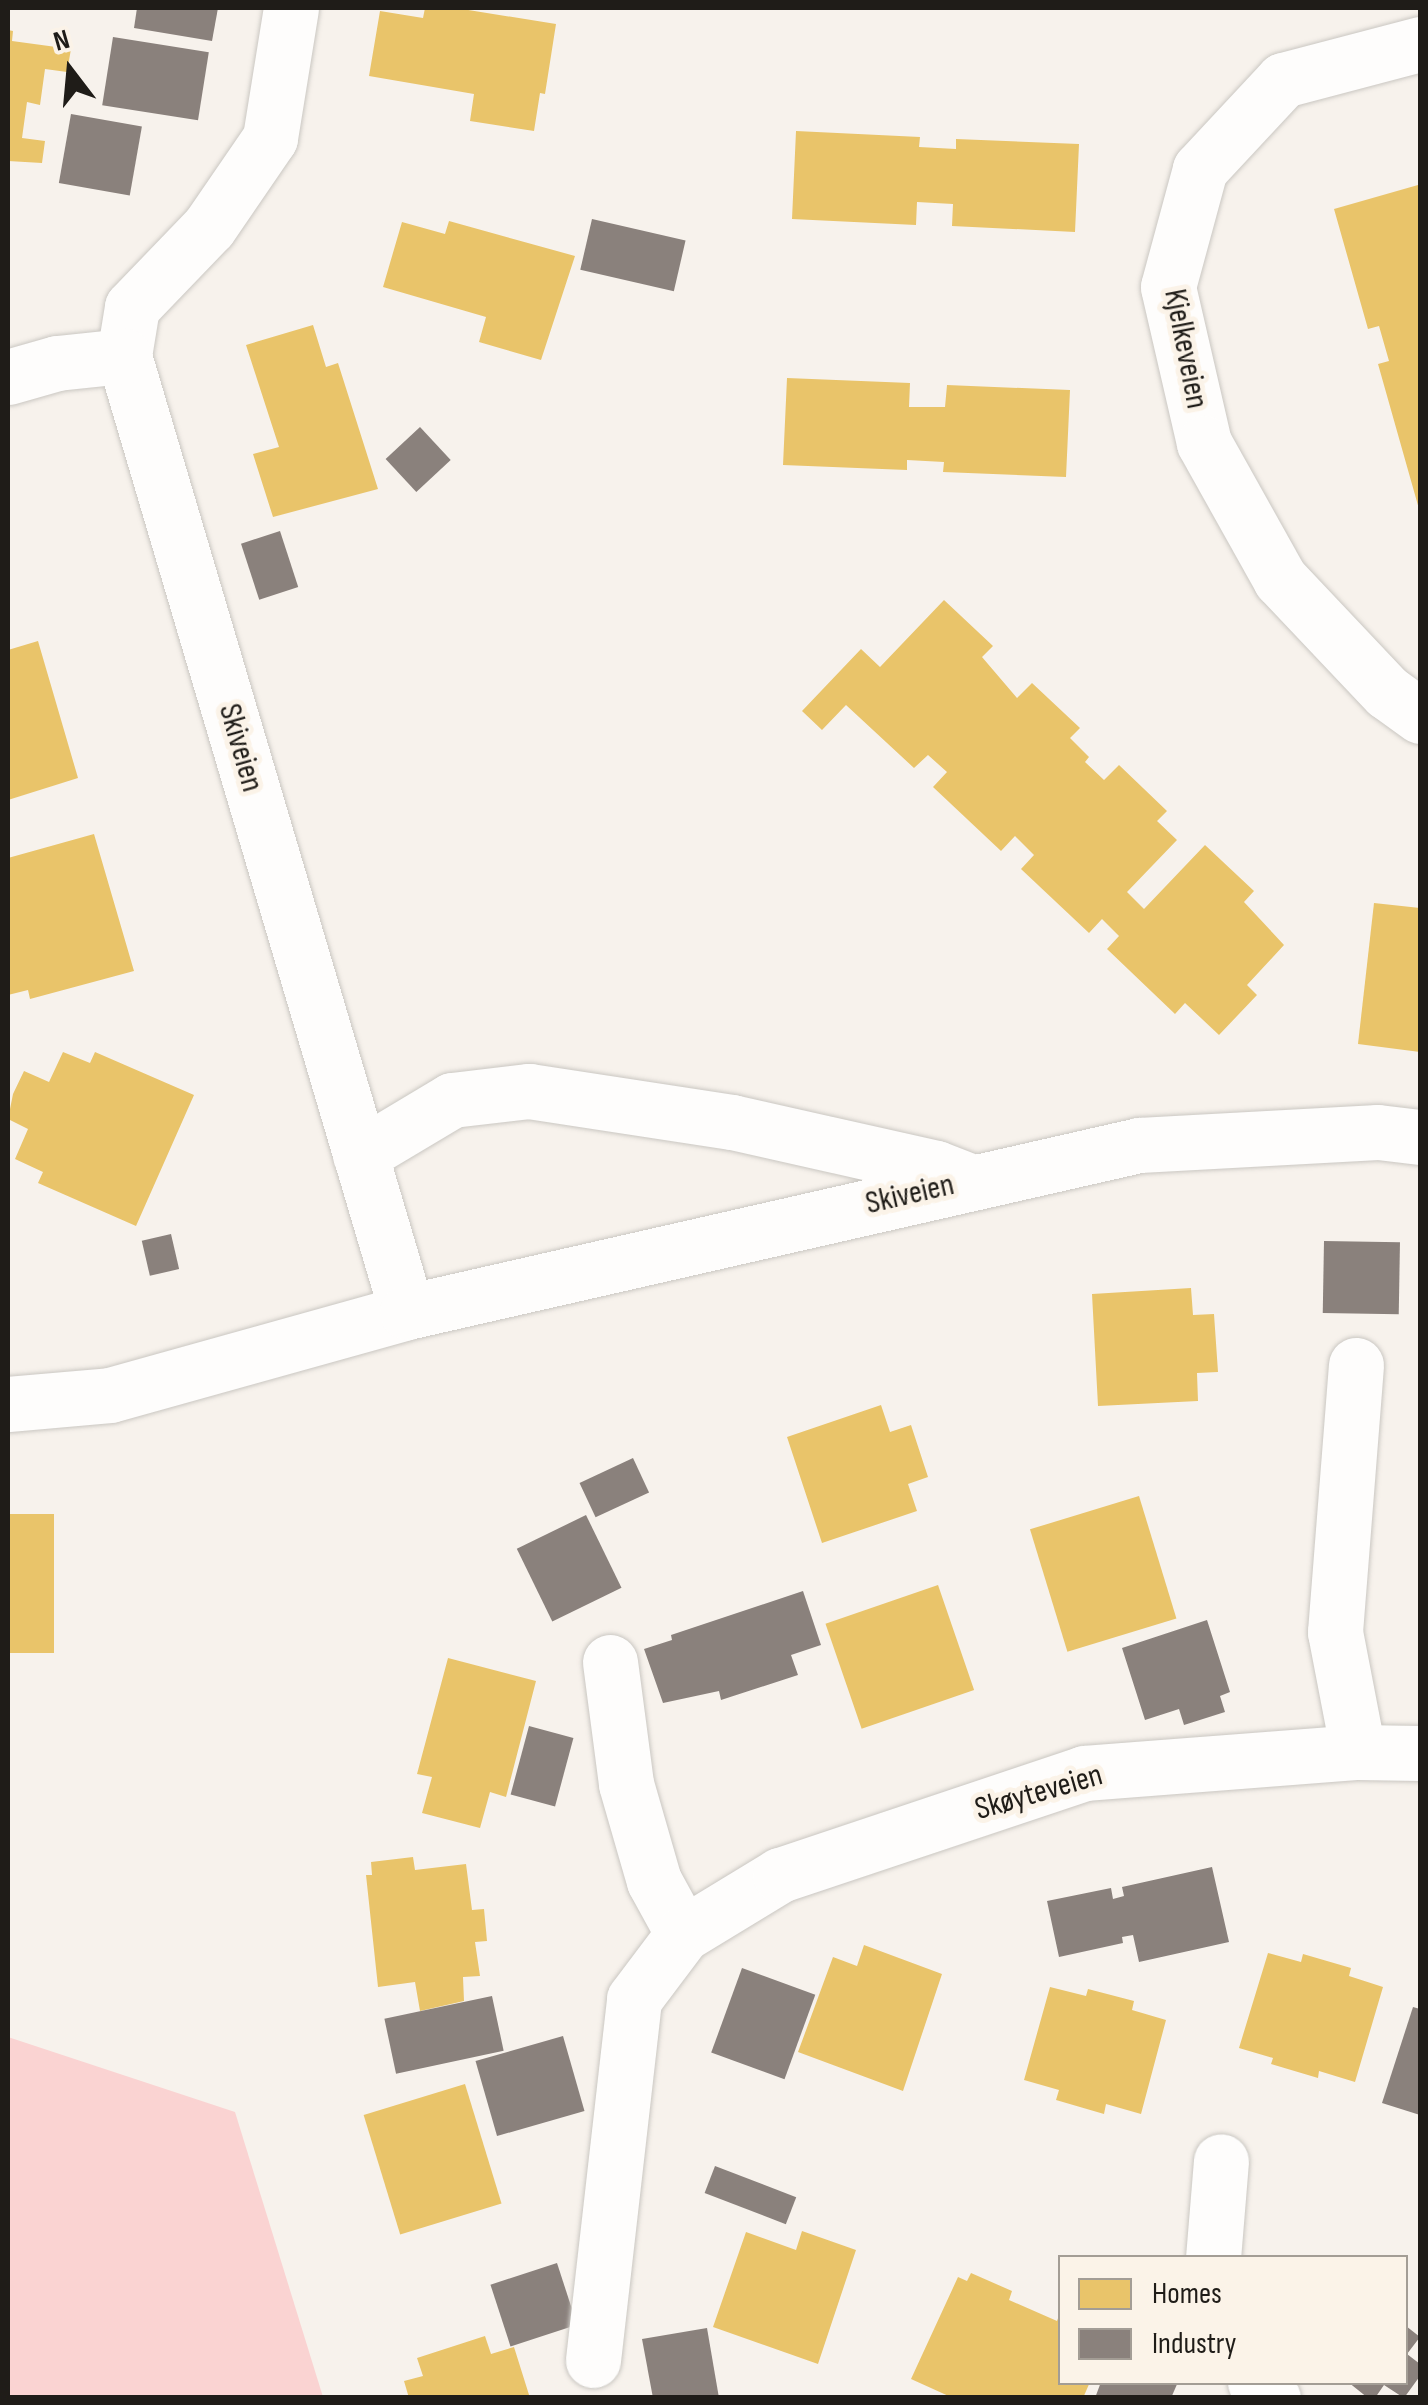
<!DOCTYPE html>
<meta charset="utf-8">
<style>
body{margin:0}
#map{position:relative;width:1428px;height:2405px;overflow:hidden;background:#f7f2ec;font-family:"Sofia Sans Condensed",sans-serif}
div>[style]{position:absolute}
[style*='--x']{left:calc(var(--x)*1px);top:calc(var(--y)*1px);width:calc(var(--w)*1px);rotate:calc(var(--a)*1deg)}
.green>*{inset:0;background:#fad3d2}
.homes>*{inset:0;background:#e9c46a;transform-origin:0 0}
.industry>*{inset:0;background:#8a817c;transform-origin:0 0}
.roads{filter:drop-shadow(0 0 2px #cac7c2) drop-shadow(0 0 2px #cac7c2)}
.street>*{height:55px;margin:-27.5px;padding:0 27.5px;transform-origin:27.5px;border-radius:27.5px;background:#fefdfc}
span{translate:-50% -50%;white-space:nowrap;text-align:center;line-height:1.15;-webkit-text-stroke:10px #fbf3e8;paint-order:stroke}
.street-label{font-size:32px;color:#1f1c18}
.frame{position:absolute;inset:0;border:10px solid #1f1c18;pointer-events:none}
.legend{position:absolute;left:1058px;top:2255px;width:350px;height:130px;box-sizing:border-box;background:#fbf3e8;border:2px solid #a39d95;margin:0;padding:12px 18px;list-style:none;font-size:30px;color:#1f1c18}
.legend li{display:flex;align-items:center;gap:20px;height:50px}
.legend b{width:50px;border:2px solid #a39d95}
.north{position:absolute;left:20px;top:20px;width:100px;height:100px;-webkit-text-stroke:8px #fbf3e8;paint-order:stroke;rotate:344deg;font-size:28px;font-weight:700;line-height:40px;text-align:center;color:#1f1c18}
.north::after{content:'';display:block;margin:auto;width:35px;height:45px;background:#1f1c18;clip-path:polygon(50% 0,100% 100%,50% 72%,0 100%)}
</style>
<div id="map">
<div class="green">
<div style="clip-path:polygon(8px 2037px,235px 2112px,323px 2397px,8px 2397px)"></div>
</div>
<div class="homes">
<div style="clip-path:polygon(425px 8px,456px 8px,556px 24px,545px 94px,540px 93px,534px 131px,470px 121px,474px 94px,369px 76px,380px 11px,423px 18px)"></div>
<div style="clip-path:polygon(8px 30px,13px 31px,12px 41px,71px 49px,67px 72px,45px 69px,40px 105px,27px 102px,22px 138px,45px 141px,42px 163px,8px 161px)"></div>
<div style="clip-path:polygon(796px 131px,920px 137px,919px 147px,956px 149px,956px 139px,1079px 144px,1075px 232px,952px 226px,953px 204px,917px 202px,916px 225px,792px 219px)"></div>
<div style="clip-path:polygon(1418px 185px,1420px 195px,1419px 509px,1378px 364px,1389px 361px,1379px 326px,1368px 329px,1334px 209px)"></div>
<div style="clip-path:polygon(449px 221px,575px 256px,541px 360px,479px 342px,486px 317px,383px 287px,402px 222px,445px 234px)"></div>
<div style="clip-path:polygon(313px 325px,326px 367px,338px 363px,378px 489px,273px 517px,253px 454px,279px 447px,246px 345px)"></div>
<div style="clip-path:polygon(787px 378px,910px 383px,909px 407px,945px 407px,947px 385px,1070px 390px,1066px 477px,943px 472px,944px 462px,907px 460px,907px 470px,783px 465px)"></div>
<div style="clip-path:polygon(944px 600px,993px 646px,982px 657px,1017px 698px,1032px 683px,1080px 728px,1070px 738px,1089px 757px,1085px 762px,1104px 780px,1119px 765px,1167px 811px,1157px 821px,1177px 840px,1127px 892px,1144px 909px,1205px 845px,1254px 891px,1244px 902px,1284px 945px,1247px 985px,1257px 995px,1219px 1035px,1185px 1003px,1175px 1014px,1107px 949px,1119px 936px,1102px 919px,1089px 933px,1021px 869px,1034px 855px,1015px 836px,1001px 851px,933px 787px,947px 772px,928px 755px,914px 768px,846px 705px,822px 730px,802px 711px,861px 649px,880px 667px)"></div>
<div style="clip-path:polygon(38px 641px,78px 778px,8px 800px,8px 650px)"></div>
<div style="clip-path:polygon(94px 834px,134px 971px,30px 999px,28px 990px,8px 995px,8px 858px)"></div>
<div style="clip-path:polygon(1374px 903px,1420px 908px,1420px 1052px,1358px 1044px)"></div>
<div style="clip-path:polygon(63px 1052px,90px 1063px,95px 1052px,194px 1095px,136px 1226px,38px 1183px,43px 1172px,15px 1159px,28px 1129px,8px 1119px,13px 1094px,24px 1071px,49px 1082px)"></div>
<div style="clip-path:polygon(1191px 1288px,1193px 1315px,1214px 1314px,1218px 1372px,1197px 1373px,1198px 1401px,1098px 1406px,1092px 1294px)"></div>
<div style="clip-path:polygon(881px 1405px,890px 1432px,911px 1425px,928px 1477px,908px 1484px,917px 1511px,822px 1543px,787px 1437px)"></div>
<div style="left:1139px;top:1496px;width:128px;height:114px;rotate:73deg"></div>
<div style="left:8px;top:1514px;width:46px;height:139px"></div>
<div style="left:938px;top:1585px;width:111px;height:119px;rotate:71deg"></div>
<div style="clip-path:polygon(448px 1658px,536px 1681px,506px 1797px,490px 1792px,480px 1828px,422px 1813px,432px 1777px,417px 1774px)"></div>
<div style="clip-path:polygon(413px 1857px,415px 1870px,466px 1864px,472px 1910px,484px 1909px,487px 1941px,475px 1942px,480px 1976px,463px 1977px,464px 2001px,420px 2011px,415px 1982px,378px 1987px,366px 1875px,372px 1875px,371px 1862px)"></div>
<div style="clip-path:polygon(864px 1945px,942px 1974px,903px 2091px,798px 2052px,833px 1957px,857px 1966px)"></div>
<div style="clip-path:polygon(1268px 1953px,1301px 1962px,1303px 1954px,1351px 1968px,1349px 1976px,1383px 1987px,1355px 2082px,1319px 2071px,1318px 2078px,1271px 2064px,1273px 2058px,1239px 2048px)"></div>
<div style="clip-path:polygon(1050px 1987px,1086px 1996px,1088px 1989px,1134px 2001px,1132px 2010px,1166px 2020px,1141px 2114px,1106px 2104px,1104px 2114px,1056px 2100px,1059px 2090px,1024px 2080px)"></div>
<div style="left:465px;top:2084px;width:125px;height:106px;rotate:73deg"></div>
<div style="clip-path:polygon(802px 2231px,856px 2250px,818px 2364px,713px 2327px,746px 2232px,796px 2250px)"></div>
<div style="clip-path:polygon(971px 2273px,1012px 2291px,1009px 2300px,1057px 2321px,1060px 2313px,1060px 2382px,1090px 2382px,1083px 2398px,953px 2398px,911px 2379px,958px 2277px,967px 2281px)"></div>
<div style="clip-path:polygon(485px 2336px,491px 2354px,514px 2347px,530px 2398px,409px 2398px,404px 2381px,423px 2376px,417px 2358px)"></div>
</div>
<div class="industry">
<div style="clip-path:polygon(137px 8px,218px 8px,212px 41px,134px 28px)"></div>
<div style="left:113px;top:37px;width:97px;height:69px;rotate:9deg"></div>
<div style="left:71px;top:114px;width:72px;height:70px;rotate:10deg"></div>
<div style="left:592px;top:219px;width:96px;height:52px;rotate:13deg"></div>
<div style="left:420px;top:427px;width:45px;height:47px;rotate:47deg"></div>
<div style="left:280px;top:531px;width:59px;height:41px;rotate:72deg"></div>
<div style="left:171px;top:1234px;width:36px;height:30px;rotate:77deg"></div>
<div style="left:1324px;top:1241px;width:76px;height:72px;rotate:1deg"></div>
<div style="left:633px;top:1458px;width:38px;height:59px;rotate:65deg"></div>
<div style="left:586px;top:1515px;width:81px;height:77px;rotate:64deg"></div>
<div style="clip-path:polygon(803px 1591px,821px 1645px,791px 1655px,798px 1675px,721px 1700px,719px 1691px,663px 1703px,644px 1649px,672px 1640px,671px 1635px)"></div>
<div style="clip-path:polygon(1207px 1620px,1230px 1692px,1220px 1696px,1225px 1712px,1184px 1725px,1179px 1709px,1145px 1720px,1122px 1648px)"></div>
<div style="left:529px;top:1726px;width:46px;height:71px;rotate:15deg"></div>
<div style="clip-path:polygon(1212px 1867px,1229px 1942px,1139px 1962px,1133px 1935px,1122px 1937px,1123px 1943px,1059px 1957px,1047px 1901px,1111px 1888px,1113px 1899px,1124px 1896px,1122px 1887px)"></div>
<div style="left:742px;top:1968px;width:78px;height:90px;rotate:20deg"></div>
<div style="left:492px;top:1996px;width:56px;height:110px;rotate:78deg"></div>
<div style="clip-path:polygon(1413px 2007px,1420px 2009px,1420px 2115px,1382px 2103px)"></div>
<div style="left:563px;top:2036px;width:78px;height:91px;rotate:74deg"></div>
<div style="left:715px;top:2166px;width:87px;height:29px;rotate:21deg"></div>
<div style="left:557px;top:2263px;width:65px;height:70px;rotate:72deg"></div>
<div style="clip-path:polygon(1406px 2326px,1420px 2337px,1407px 2354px,1420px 2364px,1420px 2376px,1404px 2398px,1384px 2385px,1375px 2398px,1368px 2398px,1348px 2382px,1406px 2382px)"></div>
<div style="clip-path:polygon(707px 2328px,719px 2398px,653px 2398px,642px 2339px)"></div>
<div style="clip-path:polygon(1101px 2382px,1178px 2382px,1171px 2398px,1095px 2398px)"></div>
</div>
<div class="roads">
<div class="street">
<div style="--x:291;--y:8;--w:132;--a:99.2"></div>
<div style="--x:270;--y:138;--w:108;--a:124.4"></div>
<div style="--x:209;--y:227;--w:111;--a:133.9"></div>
<div style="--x:132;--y:307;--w:50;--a:99.3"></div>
<div style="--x:124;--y:356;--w:997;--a:73.51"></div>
<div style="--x:1420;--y:44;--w:142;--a:165.3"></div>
<div style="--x:1283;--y:80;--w:122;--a:133"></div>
<div style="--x:1200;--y:169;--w:122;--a:105.2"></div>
<div style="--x:1168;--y:287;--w:160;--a:77"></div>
<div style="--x:1204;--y:443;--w:156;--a:60.8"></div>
<div style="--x:1280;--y:579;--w:156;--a:46.6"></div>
<div style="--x:1387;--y:692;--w:41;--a:36"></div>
<div style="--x:8;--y:377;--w:51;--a:-15.9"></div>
<div style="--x:57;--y:363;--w:67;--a:-6"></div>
<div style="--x:360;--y:1155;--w:107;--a:-30.9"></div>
<div style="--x:452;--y:1100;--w:78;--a:-6.7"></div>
<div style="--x:529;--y:1091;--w:205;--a:8.7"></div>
<div style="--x:732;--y:1122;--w:209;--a:12.7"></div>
<div style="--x:936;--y:1168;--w:33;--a:21"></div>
<div style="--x:1356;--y:1365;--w:268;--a:94.5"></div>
<div style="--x:1335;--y:1632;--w:122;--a:79.1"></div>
<div style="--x:8;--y:1404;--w:102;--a:-5"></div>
<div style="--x:110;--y:1395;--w:308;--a:-15.6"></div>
<div style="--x:407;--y:1312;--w:751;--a:-12.85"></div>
<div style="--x:1139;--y:1145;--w:239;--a:-3.1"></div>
<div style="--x:1378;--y:1132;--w:42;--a:6.8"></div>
<div style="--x:610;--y:1662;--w:123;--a:82.5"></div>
<div style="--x:626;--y:1784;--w:101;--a:73.9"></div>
<div style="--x:654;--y:1881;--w:60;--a:61.3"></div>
<div style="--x:1213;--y:2258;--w:97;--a:-85.3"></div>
<div style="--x:593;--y:2360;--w:363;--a:-83.5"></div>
<div style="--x:634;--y:1999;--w:81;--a:-53"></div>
<div style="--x:683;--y:1934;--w:114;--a:-31.3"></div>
<div style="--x:780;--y:1875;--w:321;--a:-18.5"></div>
<div style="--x:1084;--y:1773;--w:275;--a:-4.4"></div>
<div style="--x:1358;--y:1752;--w:62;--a:0.9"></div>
<div style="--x:1255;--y:2382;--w:24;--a:42"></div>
</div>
</div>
<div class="street-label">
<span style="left:1185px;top:349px;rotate:79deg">Kjelkeveien</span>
<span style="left:240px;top:748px;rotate:74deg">Skiveien</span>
<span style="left:910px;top:1195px;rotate:-13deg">Skiveien</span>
<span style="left:1039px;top:1793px;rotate:-16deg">Skøyteveien</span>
</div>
<div class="frame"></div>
<ul class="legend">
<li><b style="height:28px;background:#e9c46a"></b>Homes</li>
<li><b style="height:28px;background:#8a817c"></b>Industry</li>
</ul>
<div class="north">N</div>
</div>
